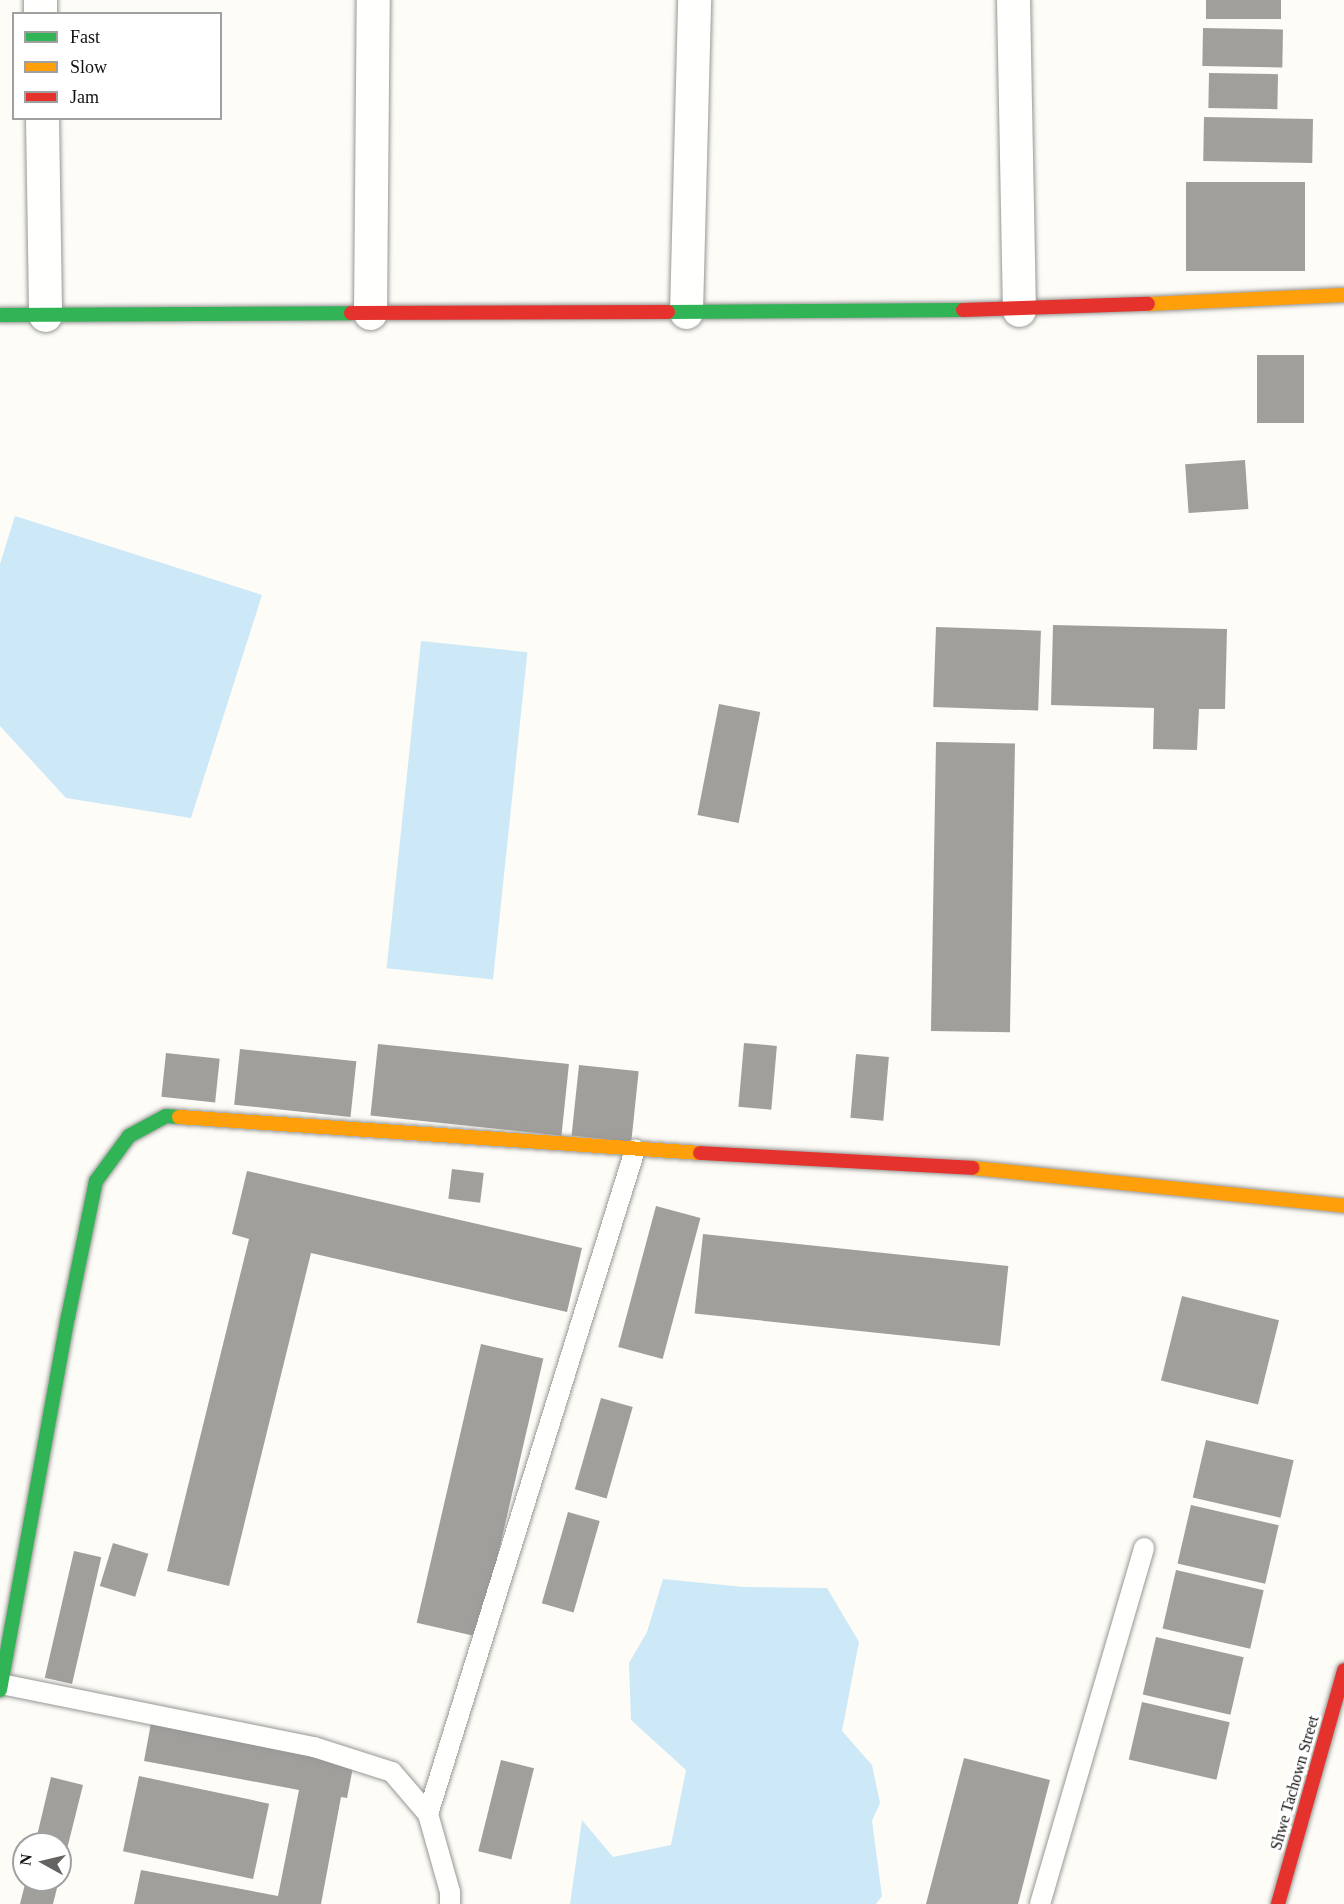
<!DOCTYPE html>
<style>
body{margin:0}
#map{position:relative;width:1344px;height:1904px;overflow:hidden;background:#fdfcf7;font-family:Georgia,serif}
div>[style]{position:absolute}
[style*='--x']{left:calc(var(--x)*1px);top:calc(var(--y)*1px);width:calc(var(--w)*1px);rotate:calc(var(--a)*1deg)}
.water>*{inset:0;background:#cde8f7;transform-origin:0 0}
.building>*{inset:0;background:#a19f9c;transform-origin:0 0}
.roads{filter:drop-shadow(0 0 2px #979795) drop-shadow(0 0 2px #979795)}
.lane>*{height:20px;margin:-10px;padding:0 10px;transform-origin:10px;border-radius:10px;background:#fffffe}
.street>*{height:33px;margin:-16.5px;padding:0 16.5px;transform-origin:16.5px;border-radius:16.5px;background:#fffffe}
.fast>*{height:14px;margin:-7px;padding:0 7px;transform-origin:7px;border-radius:7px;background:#30b455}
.slow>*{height:14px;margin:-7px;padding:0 7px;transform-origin:7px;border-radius:7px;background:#ff9f0a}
.jam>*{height:14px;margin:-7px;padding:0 7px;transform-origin:7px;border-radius:7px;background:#e5322d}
span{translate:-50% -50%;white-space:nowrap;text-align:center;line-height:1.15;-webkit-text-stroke:6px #fff;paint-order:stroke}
.street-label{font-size:16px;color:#111}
.legend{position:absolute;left:12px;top:12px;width:210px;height:108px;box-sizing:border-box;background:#fff;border:2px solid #a0a0a0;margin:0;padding:8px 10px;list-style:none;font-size:18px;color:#111}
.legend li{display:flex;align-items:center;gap:12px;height:30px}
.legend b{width:30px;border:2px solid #a0a0a0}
.north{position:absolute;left:12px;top:1832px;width:60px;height:60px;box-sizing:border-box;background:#fff;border:2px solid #a0a0a0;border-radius:50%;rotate:278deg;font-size:16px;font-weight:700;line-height:24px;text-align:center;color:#111}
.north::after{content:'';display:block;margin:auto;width:21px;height:27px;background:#646362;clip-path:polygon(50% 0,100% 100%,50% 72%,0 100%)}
</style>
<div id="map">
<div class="water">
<div style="clip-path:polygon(15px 516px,262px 595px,191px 818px,66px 798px,0 726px,0 564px)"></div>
<div style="left:421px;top:641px;width:107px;height:329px;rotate:6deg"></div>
<div style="clip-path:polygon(663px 1579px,744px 1587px,827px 1588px,859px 1642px,842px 1731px,872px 1765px,880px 1803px,872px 1821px,882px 1896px,876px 1904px,570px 1904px,582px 1820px,613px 1857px,671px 1845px,686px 1770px,631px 1720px,629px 1663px,647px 1632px)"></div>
</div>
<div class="building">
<div style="left:1206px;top:0;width:75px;height:19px"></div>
<div style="left:1203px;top:28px;width:80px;height:38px;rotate:1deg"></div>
<div style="left:1209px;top:73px;width:69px;height:35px;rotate:1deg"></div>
<div style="left:1204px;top:117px;width:109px;height:44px;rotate:1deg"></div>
<div style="left:1186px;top:182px;width:119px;height:89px"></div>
<div style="left:1257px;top:355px;width:47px;height:68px"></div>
<div style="left:1245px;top:460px;width:49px;height:60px;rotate:86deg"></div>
<div style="clip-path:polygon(1053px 625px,1227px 629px,1225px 709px,1199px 709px,1197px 750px,1153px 749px,1154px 708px,1051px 705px)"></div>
<div style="left:936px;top:627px;width:105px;height:80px;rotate:2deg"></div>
<div style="left:719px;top:704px;width:42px;height:113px;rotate:11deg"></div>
<div style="left:936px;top:742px;width:79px;height:289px;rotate:1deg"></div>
<div style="left:744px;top:1043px;width:33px;height:64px;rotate:5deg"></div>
<div style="left:378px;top:1044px;width:192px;height:72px;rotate:6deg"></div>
<div style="left:240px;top:1049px;width:117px;height:56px;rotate:6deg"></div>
<div style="left:166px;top:1053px;width:54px;height:44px;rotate:6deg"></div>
<div style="left:856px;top:1054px;width:33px;height:64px;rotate:5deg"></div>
<div style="left:579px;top:1065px;width:60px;height:71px;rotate:6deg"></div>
<div style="left:452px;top:1169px;width:32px;height:30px;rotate:7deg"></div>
<div style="clip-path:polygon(247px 1171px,582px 1248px,567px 1312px,311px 1253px,229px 1586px,167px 1571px,249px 1239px,232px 1234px)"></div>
<div style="left:656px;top:1206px;width:46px;height:146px;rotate:15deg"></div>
<div style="left:703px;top:1234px;width:307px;height:80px;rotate:6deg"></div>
<div style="left:1182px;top:1296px;width:100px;height:87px;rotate:14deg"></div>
<div style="left:481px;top:1344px;width:64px;height:286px;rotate:13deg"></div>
<div style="left:601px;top:1398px;width:33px;height:95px;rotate:16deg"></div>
<div style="left:1206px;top:1440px;width:90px;height:59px;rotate:13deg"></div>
<div style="left:1191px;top:1505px;width:90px;height:60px;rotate:13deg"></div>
<div style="left:568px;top:1512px;width:33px;height:95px;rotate:16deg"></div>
<div style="left:113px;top:1543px;width:37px;height:45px;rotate:17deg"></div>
<div style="left:74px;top:1551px;width:28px;height:130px;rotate:13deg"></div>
<div style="left:1176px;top:1570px;width:90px;height:60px;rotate:13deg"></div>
<div style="left:1156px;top:1637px;width:90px;height:59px;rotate:13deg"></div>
<div style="left:1142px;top:1702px;width:90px;height:59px;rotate:13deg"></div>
<div style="clip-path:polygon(151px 1723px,354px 1762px,347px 1798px,341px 1797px,321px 1904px,134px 1904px,141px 1870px,278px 1896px,299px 1790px,144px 1761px)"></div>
<div style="clip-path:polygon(964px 1758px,1050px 1780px,1018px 1904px,926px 1904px)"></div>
<div style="left:501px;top:1760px;width:34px;height:94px;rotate:14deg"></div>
<div style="left:139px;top:1776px;width:133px;height:77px;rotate:12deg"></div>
<div style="clip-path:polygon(51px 1777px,83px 1785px,61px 1873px,60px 1844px,35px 1844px)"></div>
<div style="clip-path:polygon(26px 1880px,59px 1880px,53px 1904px,20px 1904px)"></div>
</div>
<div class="roads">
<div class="lane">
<div style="--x:1;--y:1684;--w:319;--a:11.4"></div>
<div style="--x:314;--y:1747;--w:82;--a:17.8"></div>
<div style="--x:392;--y:1772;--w:55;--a:49.4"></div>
<div style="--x:428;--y:1814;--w:81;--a:74.2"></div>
<div style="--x:450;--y:1892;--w:12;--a:90"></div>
<div style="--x:428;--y:1814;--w:696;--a:-72.69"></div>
<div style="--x:1040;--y:1904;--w:371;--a:-73.7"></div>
</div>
<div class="street">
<div style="--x:40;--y:0;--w:14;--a:90"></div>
<div style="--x:1013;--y:0;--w:310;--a:88.9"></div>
<div style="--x:42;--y:118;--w:197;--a:89.1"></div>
<div style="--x:686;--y:312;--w:312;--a:-88.5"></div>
<div style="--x:370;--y:313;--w:313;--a:-89.5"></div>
</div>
<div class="fast">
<div style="--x:668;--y:312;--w:295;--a:-0.4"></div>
<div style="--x:0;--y:315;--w:351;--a:-0.3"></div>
<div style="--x:0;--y:1690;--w:379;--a:-79.7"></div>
<div style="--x:68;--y:1317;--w:139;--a:-78.4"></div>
<div style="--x:96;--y:1181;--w:56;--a:-53.7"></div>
<div style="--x:129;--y:1136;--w:42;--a:-28.4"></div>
<div style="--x:166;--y:1116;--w:13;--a:4"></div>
</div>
<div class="slow">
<div style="--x:1148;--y:304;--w:196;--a:-2.6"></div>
<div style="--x:179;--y:1117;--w:522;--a:3.95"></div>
<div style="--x:973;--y:1168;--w:373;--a:5.8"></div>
</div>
<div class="jam">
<div style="--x:963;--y:310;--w:185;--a:-1.9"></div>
<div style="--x:351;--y:313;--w:317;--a:-0.2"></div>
<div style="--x:700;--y:1153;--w:273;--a:3.1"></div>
<div style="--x:1278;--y:1904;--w:243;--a:-74.2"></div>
</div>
</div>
<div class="street-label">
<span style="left:1295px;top:1783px;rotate:-74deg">Shwe Tachown Street</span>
</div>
<ul class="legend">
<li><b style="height:8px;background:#30b455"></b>Fast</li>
<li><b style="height:8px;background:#ff9f0a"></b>Slow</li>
<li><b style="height:8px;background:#e5322d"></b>Jam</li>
</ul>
<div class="north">N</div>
</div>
